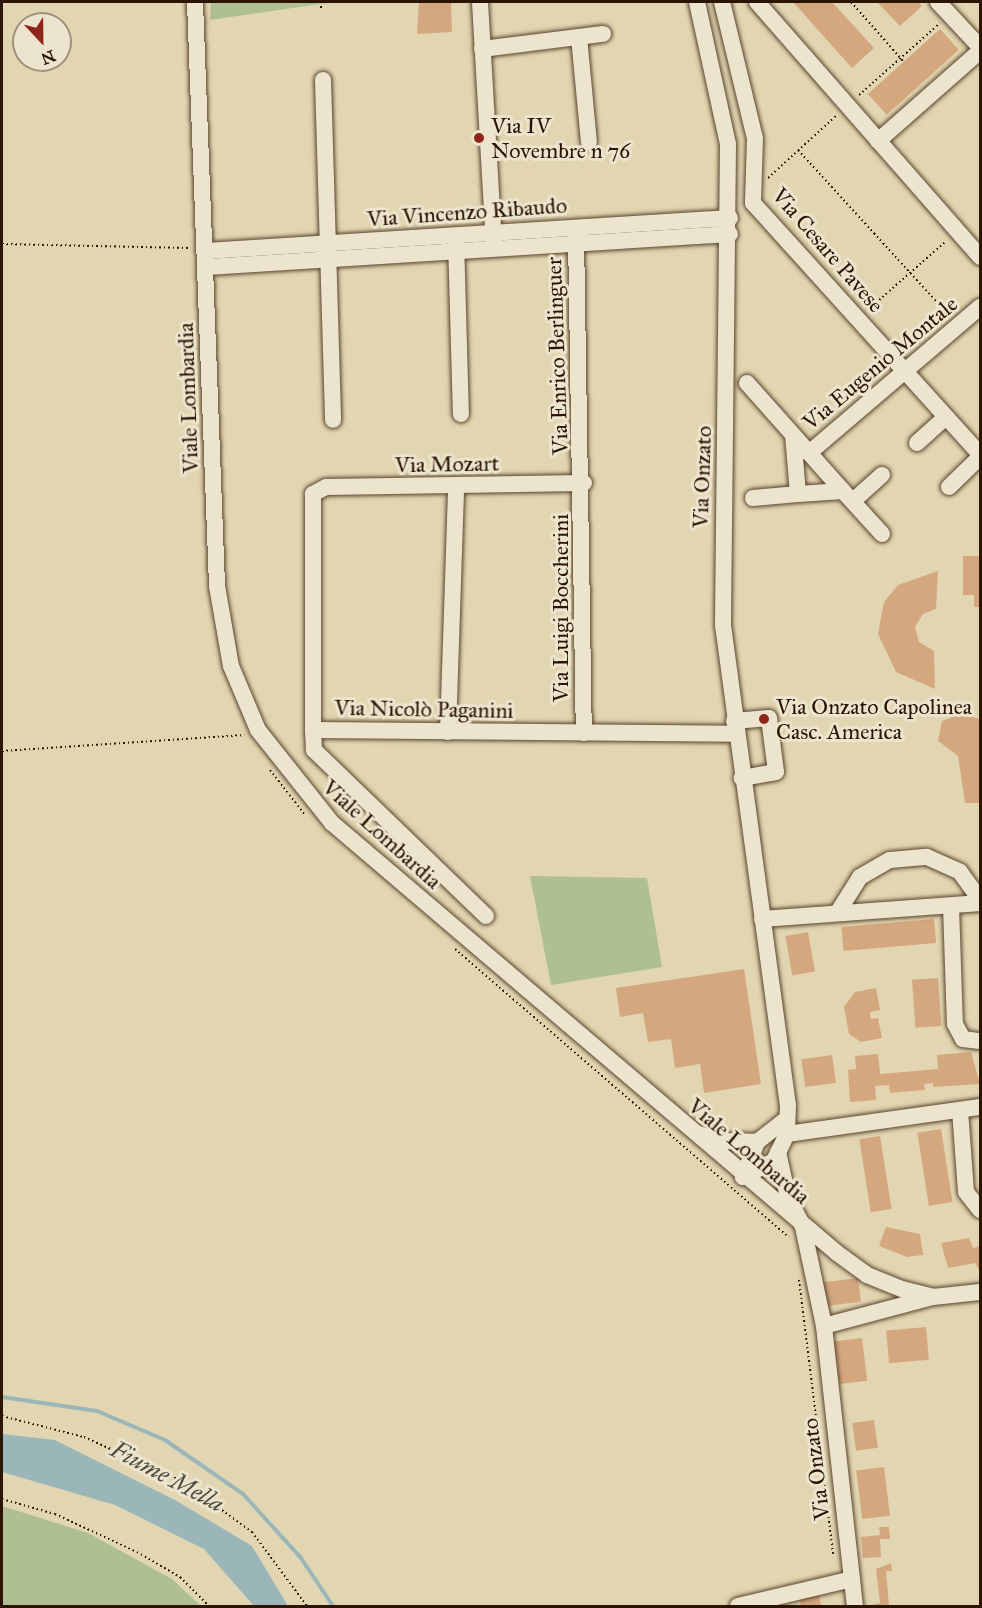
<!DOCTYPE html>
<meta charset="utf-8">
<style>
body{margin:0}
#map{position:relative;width:982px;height:1608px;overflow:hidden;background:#e2d6b2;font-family:"IM FELL Great Primer",serif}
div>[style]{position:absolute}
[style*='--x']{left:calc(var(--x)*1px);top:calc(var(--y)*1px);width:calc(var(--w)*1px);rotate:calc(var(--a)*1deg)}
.green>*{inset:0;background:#aebf90}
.water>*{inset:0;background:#9bb6b9}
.stream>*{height:4px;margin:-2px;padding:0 2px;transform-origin:2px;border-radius:2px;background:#9bb6b9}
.building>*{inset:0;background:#d5a77f;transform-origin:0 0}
.path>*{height:2px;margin-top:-1px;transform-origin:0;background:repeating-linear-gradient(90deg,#2b1401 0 1.5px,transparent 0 4.5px)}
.roads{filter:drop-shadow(0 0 2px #59442d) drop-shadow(0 0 2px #59442d)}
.minor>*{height:16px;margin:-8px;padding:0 8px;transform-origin:8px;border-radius:8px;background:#ece4cd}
.dots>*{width:16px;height:16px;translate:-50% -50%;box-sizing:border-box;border:3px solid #ece4cd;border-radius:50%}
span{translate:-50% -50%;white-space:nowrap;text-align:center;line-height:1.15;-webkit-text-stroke:6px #ece4cd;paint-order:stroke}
.poi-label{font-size:22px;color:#2b1401}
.left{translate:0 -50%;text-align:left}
.street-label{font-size:22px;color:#2b1401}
.water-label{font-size:24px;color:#524d41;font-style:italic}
.frame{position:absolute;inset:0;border:3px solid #2b1401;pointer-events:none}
.north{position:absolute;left:12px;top:12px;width:60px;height:60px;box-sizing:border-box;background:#ece4cd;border:2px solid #9f917b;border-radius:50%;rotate:158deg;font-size:16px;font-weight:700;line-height:24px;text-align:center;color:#2b1401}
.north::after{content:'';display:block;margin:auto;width:21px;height:27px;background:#8f2418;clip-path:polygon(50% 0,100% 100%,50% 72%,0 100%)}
</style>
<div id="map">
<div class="green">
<div style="clip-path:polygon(211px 2px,334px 2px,210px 20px)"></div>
<div style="clip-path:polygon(530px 876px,647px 878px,662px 967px,551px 985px)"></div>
<div style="clip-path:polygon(2px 1506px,88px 1533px,172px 1579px,201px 1606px,2px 1606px)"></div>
</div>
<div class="water">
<div style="clip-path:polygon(2px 1434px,55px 1440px,175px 1500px,252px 1546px,288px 1606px,254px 1606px,204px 1549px,115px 1505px,2px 1472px)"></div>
</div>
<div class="stream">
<div style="--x:2;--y:1397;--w:96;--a:8.4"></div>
<div style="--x:97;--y:1411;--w:74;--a:23.1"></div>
<div style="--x:165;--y:1440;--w:95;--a:34.7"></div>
<div style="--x:243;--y:1494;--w:86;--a:47.8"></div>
<div style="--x:301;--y:1558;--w:58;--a:56.3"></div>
</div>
<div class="building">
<div style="clip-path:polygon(419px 2px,451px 2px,452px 32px,417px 34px)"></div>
<div style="clip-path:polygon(793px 2px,832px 2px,874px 48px,852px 68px)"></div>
<div style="clip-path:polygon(877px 2px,918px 2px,922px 6px,900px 26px)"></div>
<div style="left:940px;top:29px;width:28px;height:97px;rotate:48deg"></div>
<div style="clip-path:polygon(963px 556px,980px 556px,980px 607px,974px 607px,974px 595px,963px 595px)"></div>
<div style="clip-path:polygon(938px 571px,936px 609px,923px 614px,915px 627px,919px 642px,934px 651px,935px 689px,896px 672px,878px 634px,884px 602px,898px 585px)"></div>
<div style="clip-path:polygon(960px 714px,980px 719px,980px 803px,965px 803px,958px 756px,938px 741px,942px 721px)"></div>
<div style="left:934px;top:919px;width:24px;height:93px;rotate:85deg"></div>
<div style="left:808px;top:932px;width:40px;height:23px;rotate:80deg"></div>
<div style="clip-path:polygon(744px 969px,761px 1084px,704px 1093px,700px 1064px,675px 1068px,671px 1039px,648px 1042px,643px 1013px,620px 1017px,616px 988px)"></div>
<div style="left:938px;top:978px;width:48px;height:26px;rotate:86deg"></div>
<div style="clip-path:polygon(876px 988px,880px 1010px,870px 1012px,871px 1019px,878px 1018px,882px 1038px,861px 1042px,849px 1034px,844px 1007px,855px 992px)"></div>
<div style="clip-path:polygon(971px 1052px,980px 1084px,933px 1087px,933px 1083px,924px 1084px,925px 1090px,890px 1093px,889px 1085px,875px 1086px,876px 1100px,850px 1102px,848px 1070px,856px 1069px,855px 1056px,878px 1054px,880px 1074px,938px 1069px,937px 1055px)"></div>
<div style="left:832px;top:1055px;width:28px;height:31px;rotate:82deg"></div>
<div style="left:941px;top:1129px;width:74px;height:24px;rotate:81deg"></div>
<div style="left:880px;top:1136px;width:74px;height:21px;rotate:81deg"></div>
<div style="clip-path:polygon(886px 1227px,920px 1234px,923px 1255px,907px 1257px,879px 1246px)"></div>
<div style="clip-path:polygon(969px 1238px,973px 1248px,980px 1246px,980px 1271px,975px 1263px,948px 1268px,941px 1243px)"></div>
<div style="left:858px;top:1278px;width:24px;height:35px;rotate:83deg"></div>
<div style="left:926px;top:1327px;width:33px;height:40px;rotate:85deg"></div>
<div style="left:862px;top:1338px;width:43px;height:28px;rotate:83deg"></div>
<div style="left:874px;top:1420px;width:28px;height:22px;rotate:82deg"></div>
<div style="left:884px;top:1467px;width:49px;height:28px;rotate:83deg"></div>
<div style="clip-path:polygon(879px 1527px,889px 1527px,890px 1539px,880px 1539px,881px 1557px,863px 1558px,861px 1537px,880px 1535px)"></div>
<div style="clip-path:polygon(891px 1563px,892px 1571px,886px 1571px,889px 1606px,866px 1606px,880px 1603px,876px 1569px)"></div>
<div style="clip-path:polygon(819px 1592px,821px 1606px,801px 1606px,799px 1595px)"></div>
</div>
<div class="path">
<div style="--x:321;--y:2;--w:6;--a:90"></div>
<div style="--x:851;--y:2;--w:79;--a:48.6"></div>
<div style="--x:859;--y:95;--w:108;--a:-41.6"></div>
<div style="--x:798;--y:150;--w:222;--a:47.6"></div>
<div style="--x:768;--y:178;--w:93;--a:-42.4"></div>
<div style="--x:2;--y:244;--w:187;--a:1.2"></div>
<div style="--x:869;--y:309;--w:103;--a:-41.4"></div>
<div style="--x:2;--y:751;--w:243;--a:-3.8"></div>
<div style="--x:270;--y:770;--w:57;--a:52.1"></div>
<div style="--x:455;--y:949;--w:441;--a:40.8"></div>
<div style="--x:799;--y:1280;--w:276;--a:82.9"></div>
<div style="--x:2;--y:1416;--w:85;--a:14.4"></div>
<div style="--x:84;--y:1437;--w:107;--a:24.2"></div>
<div style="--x:182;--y:1481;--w:87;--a:36.1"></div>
<div style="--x:252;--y:1532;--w:92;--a:53.4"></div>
<div style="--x:2;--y:1499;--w:55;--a:15.8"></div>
<div style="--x:55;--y:1514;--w:90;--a:24.9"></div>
<div style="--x:137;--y:1552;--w:50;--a:30.2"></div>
<div style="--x:180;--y:1577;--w:41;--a:45"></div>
</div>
<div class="roads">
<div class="minor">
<div style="--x:195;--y:2;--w:584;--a:87.84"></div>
<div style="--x:217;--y:586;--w:81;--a:80.1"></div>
<div style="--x:231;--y:666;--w:69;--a:67.1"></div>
<div style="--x:258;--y:730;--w:119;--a:51.5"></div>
<div style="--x:332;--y:823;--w:663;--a:40.41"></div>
<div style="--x:837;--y:1253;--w:37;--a:36"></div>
<div style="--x:867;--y:1275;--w:38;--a:22"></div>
<div style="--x:902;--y:1289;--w:32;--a:14"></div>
<div style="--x:933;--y:1297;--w:47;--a:-6.1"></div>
<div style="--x:480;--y:2;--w:241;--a:86.7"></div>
<div style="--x:697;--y:2;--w:145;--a:77.7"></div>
<div style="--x:728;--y:144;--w:481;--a:90.6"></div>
<div style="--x:723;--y:625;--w:484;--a:82.3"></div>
<div style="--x:788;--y:1105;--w:29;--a:92"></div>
<div style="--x:787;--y:1134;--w:30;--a:116"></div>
<div style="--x:774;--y:1161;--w:35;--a:153"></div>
<div style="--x:722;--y:2;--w:140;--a:76.4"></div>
<div style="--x:755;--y:138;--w:65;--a:91.8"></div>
<div style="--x:753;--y:203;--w:338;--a:47.9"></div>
<div style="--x:757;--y:2;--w:339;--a:48.8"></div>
<div style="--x:938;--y:2;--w:62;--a:47"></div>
<div style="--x:579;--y:37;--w:105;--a:84.6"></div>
<div style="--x:482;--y:49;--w:122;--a:-7.1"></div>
<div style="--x:323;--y:80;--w:340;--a:88.3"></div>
<div style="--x:878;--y:141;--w:136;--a:-41.4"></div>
<div style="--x:576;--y:234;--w:499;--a:89.1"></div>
<div style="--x:456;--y:239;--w:175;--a:88.4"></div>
<div style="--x:206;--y:251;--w:525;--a:-3.6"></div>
<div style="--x:207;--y:267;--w:524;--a:-3.61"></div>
<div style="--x:747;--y:383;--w:144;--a:48.4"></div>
<div style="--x:843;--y:491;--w:45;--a:176.2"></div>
<div style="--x:798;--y:494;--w:59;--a:-94.8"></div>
<div style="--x:917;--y:443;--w:39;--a:-42"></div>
<div style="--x:809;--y:453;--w:225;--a:-40.5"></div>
<div style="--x:584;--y:483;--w:258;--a:179.1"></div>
<div style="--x:326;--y:487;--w:15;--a:152"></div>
<div style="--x:313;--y:494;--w:236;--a:90"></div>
<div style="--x:313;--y:730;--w:423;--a:0.5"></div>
<div style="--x:949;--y:487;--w:43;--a:-44.1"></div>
<div style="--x:843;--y:491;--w:58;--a:47.8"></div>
<div style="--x:753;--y:498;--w:45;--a:-5.1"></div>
<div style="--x:853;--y:501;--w:39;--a:-42"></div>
<div style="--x:734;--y:721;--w:35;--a:-5"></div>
<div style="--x:769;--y:718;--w:54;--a:82.6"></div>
<div style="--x:776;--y:772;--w:35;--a:170"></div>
<div style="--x:313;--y:730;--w:20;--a:87"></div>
<div style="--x:314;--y:750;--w:239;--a:44"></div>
<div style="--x:448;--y:732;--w:245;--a:-88.1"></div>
<div style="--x:951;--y:906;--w:118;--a:88.1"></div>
<div style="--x:955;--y:1024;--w:17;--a:62"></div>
<div style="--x:963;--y:1039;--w:17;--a:7"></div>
<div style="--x:838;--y:912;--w:41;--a:-57.8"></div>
<div style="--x:860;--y:877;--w:34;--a:-30"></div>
<div style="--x:890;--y:860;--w:37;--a:-5"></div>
<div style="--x:927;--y:857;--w:36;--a:24"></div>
<div style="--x:960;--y:872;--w:34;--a:54"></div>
<div style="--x:762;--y:919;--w:219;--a:-4.2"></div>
<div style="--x:960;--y:1110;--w:82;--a:85.8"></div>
<div style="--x:966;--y:1192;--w:23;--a:52"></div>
<div style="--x:699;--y:1134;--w:20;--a:20"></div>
<div style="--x:718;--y:1141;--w:39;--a:1"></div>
<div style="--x:787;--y:1134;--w:195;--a:-8"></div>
<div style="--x:778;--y:1152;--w:46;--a:77.5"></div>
<div style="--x:788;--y:1197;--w:34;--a:63"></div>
<div style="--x:803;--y:1227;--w:101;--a:78"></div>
<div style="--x:824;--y:1326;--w:282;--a:83.7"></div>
<div style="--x:743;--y:1177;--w:38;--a:-68"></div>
<div style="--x:757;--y:1142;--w:34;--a:-38"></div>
<div style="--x:824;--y:1326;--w:113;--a:-14.9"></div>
<div style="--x:738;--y:1606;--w:117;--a:-13.3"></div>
</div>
</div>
<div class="dots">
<div style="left:479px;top:138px;background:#8f2418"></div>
<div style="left:764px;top:719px;background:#8f2418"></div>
</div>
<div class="poi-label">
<span class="left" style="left:491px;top:138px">Via IV<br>Novembre n 76</span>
<span class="left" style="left:776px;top:719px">Via Onzato Capolinea<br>Casc. America</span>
</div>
<div class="street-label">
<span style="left:467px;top:212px;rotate:-4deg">Via Vincenzo Ribaudo</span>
<span style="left:828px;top:250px;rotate:49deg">Via Cesare Pavese</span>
<span style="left:557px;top:356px;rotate:-92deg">Via Enrico Berlinguer</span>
<span style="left:880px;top:363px;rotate:-40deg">Via Eugenio Montale</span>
<span style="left:188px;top:398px;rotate:-92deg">Viale Lombardia</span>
<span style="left:447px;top:464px;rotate:-1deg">Via Mozart</span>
<span style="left:702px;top:477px;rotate:-88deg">Via Onzato</span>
<span style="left:561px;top:608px;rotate:-90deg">Via Luigi Boccherini</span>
<span style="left:424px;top:709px;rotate:1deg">Via Nicolò Paganini</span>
<span style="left:382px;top:834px;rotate:42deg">Viale Lombardia</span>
<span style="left:749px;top:1151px;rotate:40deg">Viale Lombardia</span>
<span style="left:816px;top:1469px;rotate:-97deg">Via Onzato</span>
</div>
<div class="water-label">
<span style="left:167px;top:1477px;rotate:28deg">Fiume Mella</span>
</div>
<div class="frame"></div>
<div class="north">N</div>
</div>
